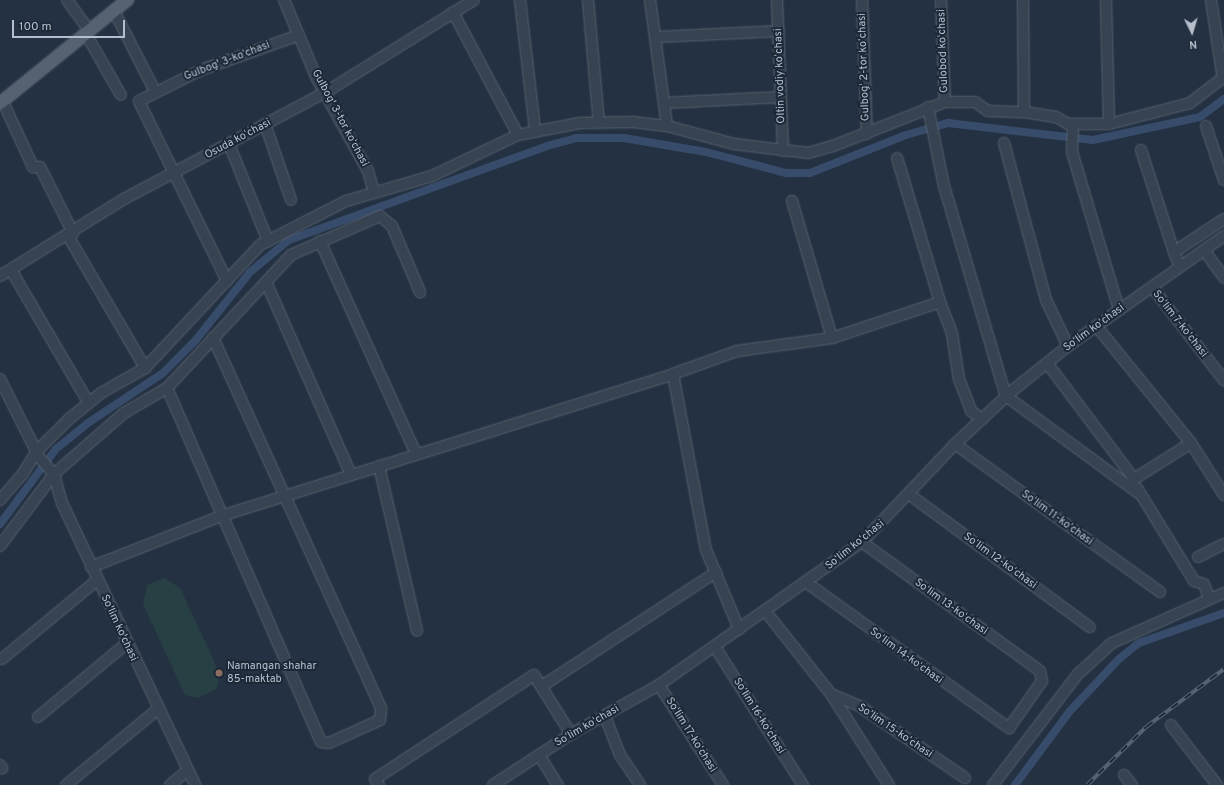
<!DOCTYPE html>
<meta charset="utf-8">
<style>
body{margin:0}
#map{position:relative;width:1224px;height:785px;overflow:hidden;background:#243142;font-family:Overpass,sans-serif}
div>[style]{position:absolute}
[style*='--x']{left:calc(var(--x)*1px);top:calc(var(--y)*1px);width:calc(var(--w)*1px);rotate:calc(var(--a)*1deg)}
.green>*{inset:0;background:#264043}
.canal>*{height:8px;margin:-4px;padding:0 4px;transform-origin:4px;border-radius:4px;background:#374c6a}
.roads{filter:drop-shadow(0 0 1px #56616f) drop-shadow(0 0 1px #56616f)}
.minor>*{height:10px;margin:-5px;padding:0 5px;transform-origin:5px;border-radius:5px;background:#384352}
.major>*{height:12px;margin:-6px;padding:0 6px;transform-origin:6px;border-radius:6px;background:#566272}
.rail>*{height:4px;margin-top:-2px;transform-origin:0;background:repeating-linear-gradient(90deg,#1d2837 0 8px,#5a6779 0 16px);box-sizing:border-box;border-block:1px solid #5a6779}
.dots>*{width:11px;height:11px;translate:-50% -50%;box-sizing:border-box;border:2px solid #1d2837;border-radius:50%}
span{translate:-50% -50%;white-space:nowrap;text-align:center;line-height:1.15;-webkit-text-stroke:4px #1d2837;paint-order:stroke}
.street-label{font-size:11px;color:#b5becc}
.poi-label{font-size:11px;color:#b5becc}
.left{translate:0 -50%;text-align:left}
.north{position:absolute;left:1172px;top:12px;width:40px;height:40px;-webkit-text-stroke:3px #1d2837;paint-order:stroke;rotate:175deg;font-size:11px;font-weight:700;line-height:16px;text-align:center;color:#b5becc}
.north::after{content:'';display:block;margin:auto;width:14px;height:18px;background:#b5becc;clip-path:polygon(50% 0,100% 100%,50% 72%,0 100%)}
.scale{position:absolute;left:12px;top:20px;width:113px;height:18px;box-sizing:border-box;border:2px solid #b5becc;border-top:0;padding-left:5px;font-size:12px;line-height:14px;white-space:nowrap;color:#b5becc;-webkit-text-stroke:3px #1d2837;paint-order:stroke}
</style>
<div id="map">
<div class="green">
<div style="clip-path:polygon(164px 578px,180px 588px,220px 674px,217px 689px,198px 698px,185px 695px,143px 604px,147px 585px)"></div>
</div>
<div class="canal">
<div style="--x:0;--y:524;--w:94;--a:-53.3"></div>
<div style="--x:56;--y:449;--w:41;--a:-39.1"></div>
<div style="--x:88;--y:423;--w:90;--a:-33.7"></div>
<div style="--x:163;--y:373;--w:45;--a:-45"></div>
<div style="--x:195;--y:341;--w:88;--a:-51.4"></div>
<div style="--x:250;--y:272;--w:50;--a:-39.4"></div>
<div style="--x:289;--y:240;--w:275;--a:-20"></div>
<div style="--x:547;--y:146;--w:31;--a:-15"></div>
<div style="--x:577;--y:138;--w:47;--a:0"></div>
<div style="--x:624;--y:138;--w:83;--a:9.7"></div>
<div style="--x:706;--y:152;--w:83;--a:14.7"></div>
<div style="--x:786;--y:173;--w:24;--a:0"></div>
<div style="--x:810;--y:173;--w:103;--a:-21.6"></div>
<div style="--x:906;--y:135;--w:44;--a:-15.9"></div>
<div style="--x:948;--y:123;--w:146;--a:6.7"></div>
<div style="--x:1093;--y:140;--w:109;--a:-12.1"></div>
<div style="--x:1200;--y:117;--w:30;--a:-37"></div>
<div style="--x:1015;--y:785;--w:92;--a:-53.4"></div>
<div style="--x:1070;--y:711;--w:71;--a:-46.7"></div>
<div style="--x:1119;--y:659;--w:26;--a:-39"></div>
<div style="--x:1139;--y:643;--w:90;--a:-19.4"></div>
</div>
<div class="roads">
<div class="minor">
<div style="--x:67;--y:0;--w:37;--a:54"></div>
<div style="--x:284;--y:0;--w:86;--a:67.3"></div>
<div style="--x:317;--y:79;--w:105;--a:61"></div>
<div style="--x:368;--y:171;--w:22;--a:74"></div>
<div style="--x:520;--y:0;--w:131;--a:83.4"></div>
<div style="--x:588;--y:0;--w:123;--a:84.9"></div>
<div style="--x:650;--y:0;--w:127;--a:82.3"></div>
<div style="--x:777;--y:0;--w:151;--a:87.7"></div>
<div style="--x:862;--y:0;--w:134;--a:87.9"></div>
<div style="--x:941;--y:0;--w:102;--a:87.8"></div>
<div style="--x:1023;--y:0;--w:112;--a:89.5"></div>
<div style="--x:1106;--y:0;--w:124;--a:88.6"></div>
<div style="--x:1211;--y:0;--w:80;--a:81.4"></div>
<div style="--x:114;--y:11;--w:90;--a:62.9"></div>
<div style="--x:453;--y:12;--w:139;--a:62.1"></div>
<div style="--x:86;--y:34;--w:70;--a:60.2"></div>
<div style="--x:657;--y:37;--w:122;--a:-2.8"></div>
<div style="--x:3;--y:102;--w:72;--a:65.2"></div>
<div style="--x:33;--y:167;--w:7;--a:0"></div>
<div style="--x:40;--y:167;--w:74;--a:63.4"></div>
<div style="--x:664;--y:103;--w:117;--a:-2.9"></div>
<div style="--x:928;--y:107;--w:81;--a:78.6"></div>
<div style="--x:944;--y:186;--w:219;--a:73.6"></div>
<div style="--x:1006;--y:396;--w:164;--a:36.3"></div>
<div style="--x:265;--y:124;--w:80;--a:71.1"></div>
<div style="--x:1073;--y:124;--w:28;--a:92"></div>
<div style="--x:1072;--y:152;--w:165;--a:73.4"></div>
<div style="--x:1206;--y:126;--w:57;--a:71.6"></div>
<div style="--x:1004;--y:143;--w:163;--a:75"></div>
<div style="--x:1046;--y:300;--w:51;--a:64.4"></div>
<div style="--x:229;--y:144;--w:105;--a:68.1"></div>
<div style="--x:1141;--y:150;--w:107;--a:72.1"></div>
<div style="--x:792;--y:201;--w:143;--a:73.7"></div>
<div style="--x:68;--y:236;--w:153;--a:59.7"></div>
<div style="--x:320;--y:241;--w:234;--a:65.7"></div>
<div style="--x:1204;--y:250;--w:34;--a:54"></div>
<div style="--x:1180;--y:267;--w:16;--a:-112"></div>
<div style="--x:1174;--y:252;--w:60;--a:-33.4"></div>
<div style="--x:11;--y:270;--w:153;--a:59.7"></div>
<div style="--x:0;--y:276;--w:144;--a:-31.9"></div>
<div style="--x:122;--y:200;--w:231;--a:-27.9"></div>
<div style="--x:326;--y:92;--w:174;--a:-31.9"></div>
<div style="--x:227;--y:281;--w:200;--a:-116.1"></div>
<div style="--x:139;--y:101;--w:69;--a:-26.6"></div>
<div style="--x:201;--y:70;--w:104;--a:-19.7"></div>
<div style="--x:266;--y:282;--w:211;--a:66.2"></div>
<div style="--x:1152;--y:287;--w:118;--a:52.3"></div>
<div style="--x:940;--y:302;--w:34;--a:69"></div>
<div style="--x:952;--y:334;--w:46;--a:81.2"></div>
<div style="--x:959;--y:379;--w:34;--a:69"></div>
<div style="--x:971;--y:411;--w:14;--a:36"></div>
<div style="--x:1047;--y:363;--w:145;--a:53.1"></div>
<div style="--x:1134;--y:479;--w:67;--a:-32.3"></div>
<div style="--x:1191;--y:443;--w:149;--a:-129"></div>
<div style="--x:673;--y:374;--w:68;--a:-19.8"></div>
<div style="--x:737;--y:351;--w:96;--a:-7.8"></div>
<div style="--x:832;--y:338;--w:114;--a:-18.4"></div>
<div style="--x:940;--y:302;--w:150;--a:-106.6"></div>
<div style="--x:0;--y:379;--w:87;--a:63.4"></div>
<div style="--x:39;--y:457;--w:23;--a:49"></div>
<div style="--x:54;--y:474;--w:30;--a:75"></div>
<div style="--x:62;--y:503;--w:312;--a:64.7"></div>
<div style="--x:167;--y:388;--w:386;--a:66.5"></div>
<div style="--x:321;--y:742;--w:8;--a:7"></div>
<div style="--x:329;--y:743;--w:56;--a:-24.3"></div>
<div style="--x:380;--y:720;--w:12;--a:-85"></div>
<div style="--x:381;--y:708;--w:407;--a:-114.4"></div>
<div style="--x:1191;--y:443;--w:62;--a:57.6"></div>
<div style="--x:955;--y:444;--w:253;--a:35.8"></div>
<div style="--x:379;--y:466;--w:169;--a:77"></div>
<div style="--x:1137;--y:488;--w:109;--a:58.5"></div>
<div style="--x:1194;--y:581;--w:10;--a:17"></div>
<div style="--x:1204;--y:584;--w:15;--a:70"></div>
<div style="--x:910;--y:495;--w:223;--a:36.3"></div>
<div style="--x:0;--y:500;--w:33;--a:-49"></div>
<div style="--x:22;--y:475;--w:28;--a:-58"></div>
<div style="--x:37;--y:451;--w:45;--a:-45"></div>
<div style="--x:69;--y:419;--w:41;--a:-39.1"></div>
<div style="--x:101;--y:393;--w:51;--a:-29.6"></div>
<div style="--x:145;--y:368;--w:168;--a:-46.9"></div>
<div style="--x:260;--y:245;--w:97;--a:-27.1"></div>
<div style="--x:346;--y:201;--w:90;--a:-16.2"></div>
<div style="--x:432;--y:176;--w:95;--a:-25.5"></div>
<div style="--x:518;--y:135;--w:63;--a:-11"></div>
<div style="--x:580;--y:123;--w:53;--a:-1.1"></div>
<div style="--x:633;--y:122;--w:34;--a:7"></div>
<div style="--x:667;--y:126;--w:69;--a:15"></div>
<div style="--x:734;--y:144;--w:75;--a:6.9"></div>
<div style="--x:808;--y:153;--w:26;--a:-16"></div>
<div style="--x:833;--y:146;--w:120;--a:-21.4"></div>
<div style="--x:945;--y:102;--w:30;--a:0"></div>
<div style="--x:975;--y:102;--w:16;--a:35"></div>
<div style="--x:988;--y:111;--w:36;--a:2"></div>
<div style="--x:1024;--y:112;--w:32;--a:9"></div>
<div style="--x:1056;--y:117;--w:14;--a:30"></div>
<div style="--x:1068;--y:124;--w:41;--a:0"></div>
<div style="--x:1109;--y:124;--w:84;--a:-14.5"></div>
<div style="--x:1190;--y:103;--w:43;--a:-37.4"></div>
<div style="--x:0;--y:546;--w:90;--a:-53.1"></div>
<div style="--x:54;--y:474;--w:93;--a:-41.1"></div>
<div style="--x:124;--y:413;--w:50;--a:-30.2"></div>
<div style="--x:167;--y:388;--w:182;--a:-47"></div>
<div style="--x:291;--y:255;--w:97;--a:-23.7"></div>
<div style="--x:380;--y:216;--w:16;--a:40"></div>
<div style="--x:392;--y:226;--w:72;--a:67"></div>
<div style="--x:1198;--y:557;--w:29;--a:-27"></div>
<div style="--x:91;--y:567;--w:140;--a:-21.4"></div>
<div style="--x:221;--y:516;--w:474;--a:-17.4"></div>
<div style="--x:673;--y:374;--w:179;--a:79.4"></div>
<div style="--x:706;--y:550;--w:86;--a:67.3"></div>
<div style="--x:807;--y:583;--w:249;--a:35.7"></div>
<div style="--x:1009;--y:728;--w:57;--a:-54.9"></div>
<div style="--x:1042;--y:681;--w:10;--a:-101"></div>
<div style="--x:1040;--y:671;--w:220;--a:-144.1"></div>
<div style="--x:766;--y:612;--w:105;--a:51.6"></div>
<div style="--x:831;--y:694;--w:108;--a:57.5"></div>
<div style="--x:715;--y:647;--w:164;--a:57.5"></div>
<div style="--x:2;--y:659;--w:124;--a:-39.7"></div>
<div style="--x:659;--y:685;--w:119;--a:57.4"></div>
<div style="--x:542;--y:686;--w:208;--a:-33.2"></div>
<div style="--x:831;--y:694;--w:33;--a:23"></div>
<div style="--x:861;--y:707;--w:126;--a:34.3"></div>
<div style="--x:605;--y:716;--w:42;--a:69"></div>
<div style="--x:620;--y:755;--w:36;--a:56"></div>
<div style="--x:38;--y:717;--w:114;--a:-39.7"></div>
<div style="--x:1171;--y:725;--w:76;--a:52.5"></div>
<div style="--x:539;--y:755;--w:36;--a:58"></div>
<div style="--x:0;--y:765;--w:4;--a:56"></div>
<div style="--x:1124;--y:775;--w:13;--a:51"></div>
<div style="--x:66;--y:785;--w:118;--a:-39.5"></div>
<div style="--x:170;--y:785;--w:23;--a:-40"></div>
<div style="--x:379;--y:785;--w:7;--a:-124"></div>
<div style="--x:375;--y:779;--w:190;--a:-33.2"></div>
<div style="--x:534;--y:675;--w:70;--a:57.9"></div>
<div style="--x:493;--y:785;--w:93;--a:-33.2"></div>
<div style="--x:571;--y:734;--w:101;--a:-29.1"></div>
<div style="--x:659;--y:685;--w:248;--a:-35.2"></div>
<div style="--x:862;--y:542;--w:135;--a:-46.5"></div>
<div style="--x:955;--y:444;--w:78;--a:-42.9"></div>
<div style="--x:1012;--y:391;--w:72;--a:-38.8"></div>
<div style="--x:1068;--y:346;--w:191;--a:-35.2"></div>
<div style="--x:993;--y:785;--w:140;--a:-52.6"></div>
<div style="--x:1078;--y:674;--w:46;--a:-42.4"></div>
<div style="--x:1112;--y:643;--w:123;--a:-24.1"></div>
</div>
<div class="major">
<div style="--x:0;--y:103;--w:164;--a:-39"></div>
</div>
</div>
<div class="rail">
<div style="--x:1087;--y:785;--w:83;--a:-44.5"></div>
<div style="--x:1146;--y:727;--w:97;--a:-36.6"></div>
</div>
<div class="dots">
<div style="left:219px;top:673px;background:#8d6e63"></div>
</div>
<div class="street-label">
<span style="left:943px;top:51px;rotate:-92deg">Gulobod koʻchasi</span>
<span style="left:227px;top:61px;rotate:-21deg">Gulbog' 3-koʻchasi</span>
<span style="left:864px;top:67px;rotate:-92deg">Gulbogʻ 2-tor koʻchasi</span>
<span style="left:780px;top:76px;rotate:-92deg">Oltin vodiy koʻchasi</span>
<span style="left:340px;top:118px;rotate:62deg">Gulbog' 3-tor koʻchasi</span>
<span style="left:238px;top:139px;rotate:-28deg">Osuda koʻchasi</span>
<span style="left:1180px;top:324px;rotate:52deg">Soʻlim 7-koʻchasi</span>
<span style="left:1094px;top:328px;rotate:-36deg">Soʻlim koʻchasi</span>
<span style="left:1057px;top:518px;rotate:36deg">Soʻlim 11-koʻchasi</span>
<span style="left:855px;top:545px;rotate:-39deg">Soʻlim koʻchasi</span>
<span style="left:1000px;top:561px;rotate:36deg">Soʻlim 12-koʻchasi</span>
<span style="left:951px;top:607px;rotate:36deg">Soʻlim 13-koʻchasi</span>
<span style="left:119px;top:628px;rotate:65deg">So'lim ko'chasi</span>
<span style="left:906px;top:656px;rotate:36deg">Soʻlim 14-koʻchasi</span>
<span style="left:759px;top:716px;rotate:58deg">Soʻlim 16-koʻchasi</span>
<span style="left:587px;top:726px;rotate:-30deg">Soʻlim koʻchasi</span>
<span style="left:895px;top:731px;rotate:34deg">Soʻlim 15-koʻchasi</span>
<span style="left:691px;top:735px;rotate:58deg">Soʻlim 17-koʻchasi</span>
</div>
<div class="poi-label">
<span class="left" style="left:227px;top:673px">Namangan shahar<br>85-maktab</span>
</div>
<div class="north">N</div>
<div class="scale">100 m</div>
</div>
